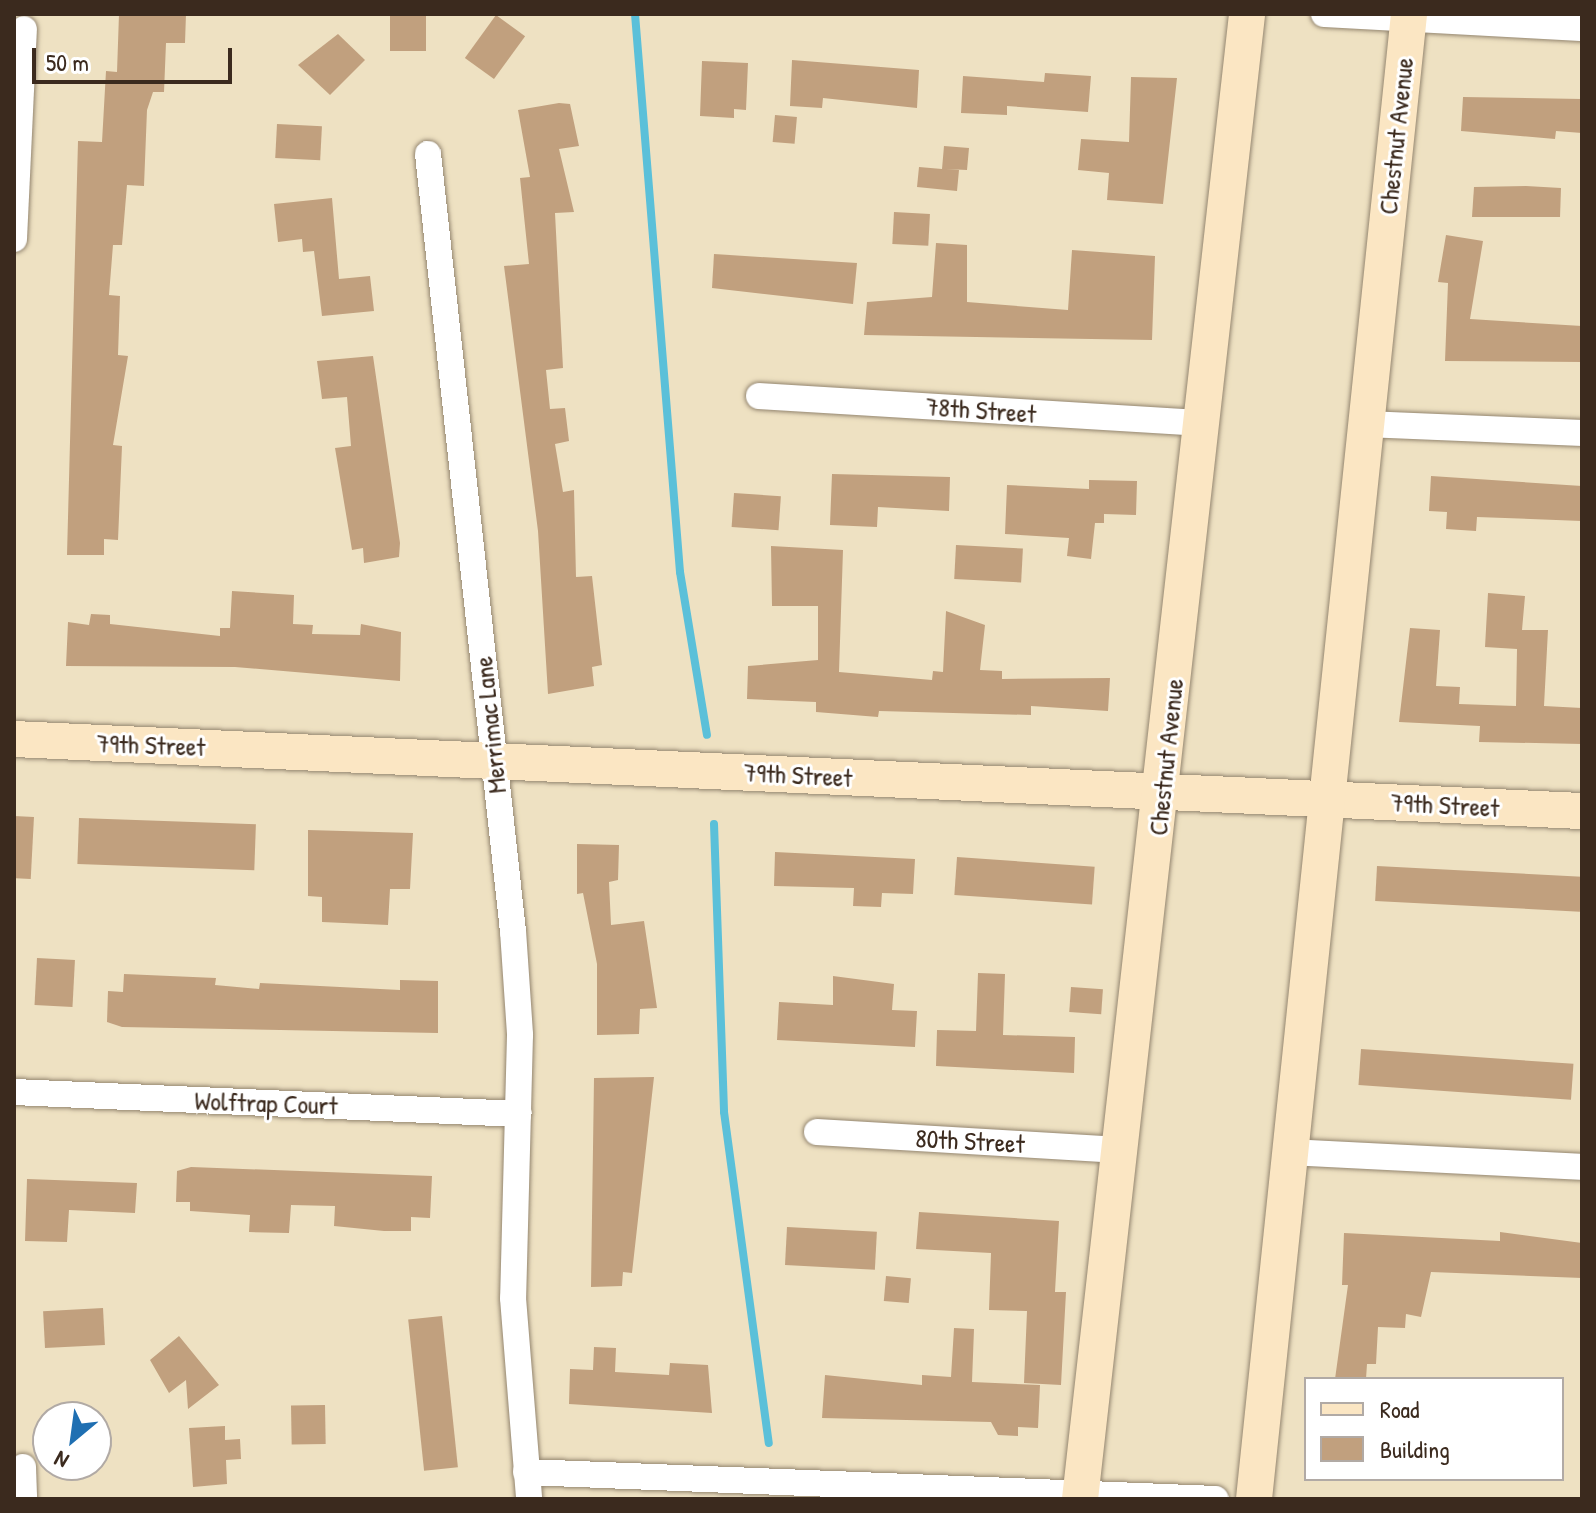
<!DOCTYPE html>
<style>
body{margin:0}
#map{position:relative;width:1596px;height:1513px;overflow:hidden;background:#eee1c2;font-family:"Patrick Hand",sans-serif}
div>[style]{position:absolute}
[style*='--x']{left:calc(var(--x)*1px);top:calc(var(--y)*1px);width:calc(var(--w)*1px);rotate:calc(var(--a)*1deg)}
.stream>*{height:8px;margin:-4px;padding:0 4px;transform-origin:4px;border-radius:4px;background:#5bc0d9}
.building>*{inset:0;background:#c1a07e;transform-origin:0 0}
.roads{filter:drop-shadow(0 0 2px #948670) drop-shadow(0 0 2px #948670)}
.street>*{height:26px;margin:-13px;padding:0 13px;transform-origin:13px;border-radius:13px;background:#fff}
.secondary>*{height:36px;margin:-18px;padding:0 18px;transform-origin:18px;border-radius:18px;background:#fbe6c3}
span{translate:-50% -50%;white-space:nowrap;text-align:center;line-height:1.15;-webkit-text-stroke:6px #fff;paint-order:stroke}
.street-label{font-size:26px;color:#3b2a1e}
.frame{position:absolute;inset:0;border:16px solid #3b2a1e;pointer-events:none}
.legend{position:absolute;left:1304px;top:1377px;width:260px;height:104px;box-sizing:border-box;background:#fff;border:2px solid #b1aaa5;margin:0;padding:10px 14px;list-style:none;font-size:24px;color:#3b2a1e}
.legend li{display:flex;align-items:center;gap:16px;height:40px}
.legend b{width:40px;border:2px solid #b1aaa5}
.north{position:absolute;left:32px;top:1401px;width:80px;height:80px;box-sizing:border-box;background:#fff;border:2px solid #b1aaa5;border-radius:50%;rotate:209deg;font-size:22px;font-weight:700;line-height:32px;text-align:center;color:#3b2a1e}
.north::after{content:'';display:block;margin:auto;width:28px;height:36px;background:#1f6fb2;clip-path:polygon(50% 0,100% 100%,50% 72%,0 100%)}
.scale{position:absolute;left:32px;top:48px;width:200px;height:36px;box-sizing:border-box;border:4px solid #3b2a1e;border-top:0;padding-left:10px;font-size:24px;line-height:28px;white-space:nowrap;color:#3b2a1e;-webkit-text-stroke:6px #fff;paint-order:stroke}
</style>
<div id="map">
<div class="stream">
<div style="--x:635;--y:14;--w:560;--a:85.39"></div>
<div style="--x:680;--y:572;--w:165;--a:80.6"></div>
<div style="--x:714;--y:824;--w:288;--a:88"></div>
<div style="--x:724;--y:1112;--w:334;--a:82.3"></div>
</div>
<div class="building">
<div style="clip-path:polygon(119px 14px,186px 14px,185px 43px,166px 43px,164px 92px,153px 92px,147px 110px,144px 186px,127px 185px,122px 245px,113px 245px,109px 295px,120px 296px,118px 355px,128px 356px,113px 445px,122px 446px,118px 540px,104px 539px,104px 555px,67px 555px,78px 141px,102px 142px,106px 71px,117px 72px)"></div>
<div style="left:390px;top:14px;width:36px;height:37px"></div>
<div style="left:496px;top:15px;width:36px;height:53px;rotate:36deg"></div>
<div style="clip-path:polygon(338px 34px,365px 60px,330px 95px,298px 65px)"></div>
<div style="clip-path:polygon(792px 60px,919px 70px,917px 108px,823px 98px,822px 108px,790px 106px)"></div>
<div style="clip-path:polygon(702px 61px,748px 63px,746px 110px,734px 109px,734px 118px,700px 116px)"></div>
<div style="clip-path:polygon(1045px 73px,1091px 76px,1088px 112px,1007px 106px,1007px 115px,961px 113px,963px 76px,1044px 82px)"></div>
<div style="clip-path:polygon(1131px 77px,1177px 78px,1163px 204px,1107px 200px,1109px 173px,1078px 170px,1081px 139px,1129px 142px)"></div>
<div style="clip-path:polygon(1463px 97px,1582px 99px,1582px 133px,1556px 131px,1555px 139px,1461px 131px)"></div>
<div style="clip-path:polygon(559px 103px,570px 104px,579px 146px,559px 149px,574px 212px,555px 213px,563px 368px,546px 370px,550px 409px,565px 408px,569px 441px,555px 444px,563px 492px,574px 490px,576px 577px,592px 576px,602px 665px,592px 667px,594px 686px,548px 694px,538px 531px,504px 266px,529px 264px,520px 178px,530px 177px,518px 110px)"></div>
<div style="left:775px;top:115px;width:22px;height:27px;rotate:5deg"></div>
<div style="left:277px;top:124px;width:45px;height:34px;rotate:3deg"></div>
<div style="clip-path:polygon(944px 146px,969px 148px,967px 170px,946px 169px,959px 170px,957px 191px,917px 187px,919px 167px,942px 169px)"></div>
<div style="clip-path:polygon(1526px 186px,1561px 188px,1560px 217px,1472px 217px,1474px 187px)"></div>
<div style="clip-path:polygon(332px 198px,339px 279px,370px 276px,374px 311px,322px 316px,314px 251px,303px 252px,302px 239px,278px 242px,274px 204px)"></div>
<div style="left:894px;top:212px;width:36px;height:32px;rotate:3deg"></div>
<div style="clip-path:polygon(1446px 235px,1483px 241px,1470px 319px,1582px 326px,1582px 362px,1445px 361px,1448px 283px,1438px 282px)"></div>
<div style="clip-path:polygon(936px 243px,967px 245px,967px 302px,1068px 310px,1072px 250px,1155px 256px,1152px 340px,864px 335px,867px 302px,932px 297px)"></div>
<div style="clip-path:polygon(714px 254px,857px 263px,853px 304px,712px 288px)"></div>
<div style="clip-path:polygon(373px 356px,400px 543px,399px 557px,364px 563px,363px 548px,352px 550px,335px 448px,351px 446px,347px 397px,322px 399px,317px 361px)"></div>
<div style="clip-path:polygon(832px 474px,950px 477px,949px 511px,878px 507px,877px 527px,830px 525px)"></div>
<div style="clip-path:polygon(1431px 476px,1582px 486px,1582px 521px,1477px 517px,1476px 531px,1446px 529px,1447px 512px,1429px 511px)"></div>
<div style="clip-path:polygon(1089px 480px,1137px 481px,1136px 515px,1104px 514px,1104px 523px,1095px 523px,1091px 559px,1067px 556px,1069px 538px,1005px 534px,1007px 485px,1089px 489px)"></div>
<div style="left:734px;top:493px;width:47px;height:34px;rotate:4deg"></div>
<div style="left:956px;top:545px;width:67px;height:34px;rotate:3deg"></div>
<div style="clip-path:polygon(771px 546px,843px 550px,839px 672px,932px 680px,933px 671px,943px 672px,946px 611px,985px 625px,980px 670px,1002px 671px,1002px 679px,1110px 678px,1108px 711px,1031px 706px,1031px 715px,879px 711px,878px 717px,816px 712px,816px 702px,747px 699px,748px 666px,818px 660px,818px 606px,772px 606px)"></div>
<div style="clip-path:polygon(232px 591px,294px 595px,293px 624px,313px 625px,312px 634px,360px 635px,361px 624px,401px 632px,400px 681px,235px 667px,66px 666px,68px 622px,89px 625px,91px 614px,110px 615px,110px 624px,220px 636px,220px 628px,230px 628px)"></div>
<div style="clip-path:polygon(1488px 593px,1525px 596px,1522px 630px,1548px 630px,1544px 706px,1582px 708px,1582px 744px,1479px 742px,1480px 726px,1399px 722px,1410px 628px,1440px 630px,1436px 686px,1460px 687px,1459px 704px,1516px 706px,1517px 649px,1485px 647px)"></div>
<div style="left:14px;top:816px;width:20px;height:62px;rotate:3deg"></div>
<div style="left:79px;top:818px;width:177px;height:46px;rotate:2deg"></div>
<div style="clip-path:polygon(308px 830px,413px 833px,410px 889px,390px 889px,388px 925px,322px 922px,322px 897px,308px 896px)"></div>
<div style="clip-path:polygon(577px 844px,619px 845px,618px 880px,609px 882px,611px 925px,644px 921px,657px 1008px,640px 1009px,639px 1034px,597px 1035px,597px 964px,583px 893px,577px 894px)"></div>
<div style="clip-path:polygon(775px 852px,915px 859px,913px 894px,882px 893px,881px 907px,853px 906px,854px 888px,774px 886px)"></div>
<div style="left:957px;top:857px;width:138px;height:38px;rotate:4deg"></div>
<div style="left:1377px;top:866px;width:205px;height:35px;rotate:3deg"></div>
<div style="left:37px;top:958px;width:38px;height:47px;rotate:3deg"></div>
<div style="clip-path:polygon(978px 973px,1005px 974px,1003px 1035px,1075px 1037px,1074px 1073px,936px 1066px,937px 1030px,976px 1031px)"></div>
<div style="clip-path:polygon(124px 974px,216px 978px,215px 985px,259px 989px,260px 983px,400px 990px,400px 980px,438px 981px,438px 1033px,122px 1027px,107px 1022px,108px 991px,123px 992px)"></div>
<div style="clip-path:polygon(833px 976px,894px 984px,892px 1010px,917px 1011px,915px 1047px,777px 1040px,779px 1002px,833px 1005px)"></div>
<div style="left:1071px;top:987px;width:32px;height:25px;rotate:4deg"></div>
<div style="left:1361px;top:1049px;width:213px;height:36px;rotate:4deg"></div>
<div style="clip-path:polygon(654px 1077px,632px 1273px,623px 1272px,622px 1286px,591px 1287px,594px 1078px)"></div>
<div style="clip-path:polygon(191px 1167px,432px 1176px,430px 1218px,411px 1217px,411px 1231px,384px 1231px,334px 1226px,335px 1206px,291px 1205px,289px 1233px,249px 1232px,250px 1215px,190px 1211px,190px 1202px,176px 1202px,177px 1171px)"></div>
<div style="clip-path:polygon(27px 1179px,137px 1183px,135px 1213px,69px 1210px,67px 1242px,25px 1241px)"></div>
<div style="clip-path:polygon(919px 1212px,1059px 1221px,1055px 1292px,1066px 1292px,1061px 1385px,1024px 1383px,1027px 1311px,989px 1310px,991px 1253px,916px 1249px)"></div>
<div style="left:787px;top:1227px;width:90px;height:38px;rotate:3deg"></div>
<div style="clip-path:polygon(1500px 1232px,1582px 1243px,1582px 1278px,1431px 1272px,1421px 1317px,1406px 1314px,1405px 1328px,1378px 1327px,1376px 1364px,1367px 1364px,1366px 1379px,1335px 1379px,1348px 1285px,1342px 1285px,1344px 1233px,1500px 1241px)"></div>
<div style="left:886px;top:1276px;width:25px;height:25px;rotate:5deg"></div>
<div style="left:103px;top:1308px;width:37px;height:60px;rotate:87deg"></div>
<div style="left:442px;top:1316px;width:152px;height:34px;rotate:84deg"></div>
<div style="clip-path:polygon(954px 1328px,974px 1329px,972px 1382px,1040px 1385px,1038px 1428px,1018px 1427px,1018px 1436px,998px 1435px,991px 1422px,822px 1418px,825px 1375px,922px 1385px,922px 1375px,951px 1377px)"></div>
<div style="clip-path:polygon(179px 1336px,219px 1385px,188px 1409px,186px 1380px,169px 1393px,150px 1360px)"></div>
<div style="clip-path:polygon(594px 1347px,616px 1348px,615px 1372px,669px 1375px,670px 1363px,708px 1365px,712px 1413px,569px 1404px,570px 1369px,593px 1370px)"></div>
<div style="left:325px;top:1405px;width:39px;height:34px;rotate:89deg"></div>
<div style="clip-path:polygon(225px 1426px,225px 1440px,240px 1439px,241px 1459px,226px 1460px,227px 1484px,193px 1487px,189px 1428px)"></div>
</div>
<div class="roads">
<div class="street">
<div style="--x:1324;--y:14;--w:258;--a:3.1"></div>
<div style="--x:428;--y:154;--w:782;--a:83.76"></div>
<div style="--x:513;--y:931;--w:104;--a:86.1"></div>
<div style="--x:520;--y:1035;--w:263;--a:91.5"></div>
<div style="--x:513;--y:1298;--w:202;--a:85.4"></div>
<div style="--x:14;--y:239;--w:210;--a:-87.3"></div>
<div style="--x:759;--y:396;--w:444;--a:3.5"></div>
<div style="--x:1366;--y:424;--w:216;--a:2.4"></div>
<div style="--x:14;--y:1092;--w:505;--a:2.49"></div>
<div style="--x:817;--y:1132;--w:307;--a:3.4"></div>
<div style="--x:1287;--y:1152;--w:295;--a:2.9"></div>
<div style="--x:23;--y:1467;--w:32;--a:88"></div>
<div style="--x:526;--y:1472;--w:690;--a:2.24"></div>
</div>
<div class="secondary">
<div style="--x:14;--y:739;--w:1570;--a:2.63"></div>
<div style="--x:1080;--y:1499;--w:1494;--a:-83.58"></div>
<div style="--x:1254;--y:1499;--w:1493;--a:-84.04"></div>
</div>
</div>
<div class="street-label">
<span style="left:1396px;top:136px;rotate:-84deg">Chestnut Avenue</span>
<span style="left:981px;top:410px;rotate:4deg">78th Street</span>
<span style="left:490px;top:725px;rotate:-96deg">Merrimac Lane</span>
<span style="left:151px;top:745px;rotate:2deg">79th Street</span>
<span style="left:1166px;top:757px;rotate:-84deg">Chestnut Avenue</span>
<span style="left:798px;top:775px;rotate:3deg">79th Street</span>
<span style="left:1445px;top:805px;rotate:3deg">79th Street</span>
<span style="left:266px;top:1103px;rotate:2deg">Wolftrap Court</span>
<span style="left:970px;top:1141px;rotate:3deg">80th Street</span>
</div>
<div class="frame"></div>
<ul class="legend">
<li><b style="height:10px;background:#fbe6c3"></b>Road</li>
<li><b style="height:22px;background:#c1a07e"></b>Building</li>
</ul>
<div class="north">N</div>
<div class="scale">50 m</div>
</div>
